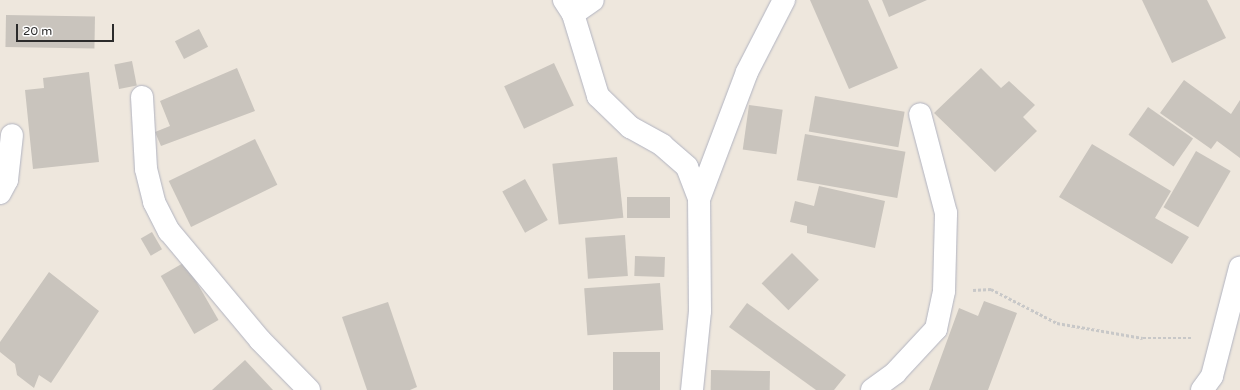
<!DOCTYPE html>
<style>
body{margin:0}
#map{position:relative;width:1240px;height:390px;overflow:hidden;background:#eee7dd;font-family:"Varela Round",sans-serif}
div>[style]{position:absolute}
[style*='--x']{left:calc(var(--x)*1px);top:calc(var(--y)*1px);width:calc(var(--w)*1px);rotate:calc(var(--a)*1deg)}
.building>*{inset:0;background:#c9c4bd;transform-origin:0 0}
.path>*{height:2.5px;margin-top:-1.25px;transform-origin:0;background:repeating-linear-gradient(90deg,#c8c8c8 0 3px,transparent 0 5px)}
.roads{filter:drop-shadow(0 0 1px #b1b3c0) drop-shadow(0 0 1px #b1b3c0)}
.minor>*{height:22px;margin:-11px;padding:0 11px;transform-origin:11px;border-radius:11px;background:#fff}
span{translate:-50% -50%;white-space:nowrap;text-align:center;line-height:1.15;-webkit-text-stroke:3px #fff;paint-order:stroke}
.scale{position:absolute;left:16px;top:24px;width:98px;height:18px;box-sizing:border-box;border:2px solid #2b2b2b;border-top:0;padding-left:5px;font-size:12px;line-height:14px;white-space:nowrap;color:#2b2b2b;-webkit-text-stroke:3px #fff;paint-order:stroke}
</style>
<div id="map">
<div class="building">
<div style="clip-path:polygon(810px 0,868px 0,898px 68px,849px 89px)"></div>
<div style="clip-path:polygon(882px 0,927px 0,889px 17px)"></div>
<div style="clip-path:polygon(1142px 0,1207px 0,1226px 38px,1172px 63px)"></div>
<div style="left:6px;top:15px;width:89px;height:32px;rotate:1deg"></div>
<div style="left:199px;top:29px;width:20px;height:27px;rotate:63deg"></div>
<div style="left:132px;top:61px;width:25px;height:18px;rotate:79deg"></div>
<div style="left:554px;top:63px;width:47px;height:55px;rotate:65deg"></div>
<div style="clip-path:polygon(237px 68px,255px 111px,161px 146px,155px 132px,170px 126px,160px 101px)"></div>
<div style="clip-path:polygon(981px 68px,1001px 88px,1009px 81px,1035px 105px,1023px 117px,1037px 131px,995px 172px,934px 113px)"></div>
<div style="clip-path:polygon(89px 72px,99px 162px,33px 169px,25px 90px,44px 88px,43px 78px)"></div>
<div style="clip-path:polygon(1184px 80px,1231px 114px,1240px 100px,1240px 158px,1217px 141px,1211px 149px,1160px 113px)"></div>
<div style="left:815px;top:96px;width:91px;height:36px;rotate:10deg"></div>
<div style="left:749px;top:105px;width:34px;height:45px;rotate:8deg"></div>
<div style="left:1148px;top:107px;width:55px;height:34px;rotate:35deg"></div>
<div style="left:805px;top:134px;width:102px;height:47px;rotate:10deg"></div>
<div style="left:255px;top:139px;width:51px;height:96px;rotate:64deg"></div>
<div style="clip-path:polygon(1092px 144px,1171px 191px,1155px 218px,1189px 237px,1172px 264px,1059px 197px)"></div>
<div style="left:1196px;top:151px;width:40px;height:65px;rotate:30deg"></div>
<div style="left:617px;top:157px;width:61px;height:65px;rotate:84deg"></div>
<div style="left:525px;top:179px;width:47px;height:26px;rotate:61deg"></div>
<div style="clip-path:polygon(819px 186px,885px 201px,875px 248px,807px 233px,807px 226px,790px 222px,795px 201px,814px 206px)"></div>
<div style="left:670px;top:197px;width:21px;height:43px;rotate:90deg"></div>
<div style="left:152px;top:232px;width:20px;height:13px;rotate:60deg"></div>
<div style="left:625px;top:235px;width:41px;height:40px;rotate:86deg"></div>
<div style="left:792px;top:253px;width:38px;height:43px;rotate:45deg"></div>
<div style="left:635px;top:256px;width:30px;height:20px;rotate:2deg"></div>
<div style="left:185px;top:262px;width:67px;height:28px;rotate:60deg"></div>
<div style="clip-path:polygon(49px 272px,99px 311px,51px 383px,39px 375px,34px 388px,17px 375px,15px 364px,0 352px,0 342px)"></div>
<div style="left:660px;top:283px;width:47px;height:76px;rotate:86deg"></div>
<div style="clip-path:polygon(984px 301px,1017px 313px,988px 390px,929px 390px,959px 308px,978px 316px)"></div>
<div style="clip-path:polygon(388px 302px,417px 387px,410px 390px,367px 390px,342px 317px)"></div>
<div style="clip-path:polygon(747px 303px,846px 375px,834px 390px,816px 390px,729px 327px)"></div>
<div style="left:660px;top:352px;width:38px;height:47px;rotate:90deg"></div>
<div style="clip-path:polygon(245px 360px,273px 390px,212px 390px)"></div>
<div style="left:711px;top:370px;width:59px;height:20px;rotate:1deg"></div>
</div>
<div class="path">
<div style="--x:973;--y:290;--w:18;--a:-3"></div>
<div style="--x:991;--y:289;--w:74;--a:27.3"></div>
<div style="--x:1057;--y:323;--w:87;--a:9.9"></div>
<div style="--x:1143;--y:338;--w:49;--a:0"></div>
</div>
<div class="roads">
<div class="minor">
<div style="--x:564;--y:0;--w:17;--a:57"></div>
<div style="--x:573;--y:14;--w:86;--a:73"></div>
<div style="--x:598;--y:96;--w:45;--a:44.1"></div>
<div style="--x:630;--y:127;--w:37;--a:29"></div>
<div style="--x:662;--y:145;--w:33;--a:41"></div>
<div style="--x:687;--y:167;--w:34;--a:69"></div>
<div style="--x:573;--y:14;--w:24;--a:-35"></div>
<div style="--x:142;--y:97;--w:72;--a:86.8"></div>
<div style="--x:146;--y:169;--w:34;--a:76"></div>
<div style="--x:154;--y:202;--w:33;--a:63"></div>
<div style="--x:169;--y:231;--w:142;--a:50.1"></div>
<div style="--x:260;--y:340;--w:70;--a:45.6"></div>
<div style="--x:0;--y:193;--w:15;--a:-62"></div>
<div style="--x:7;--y:180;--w:45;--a:-83.7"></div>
<div style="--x:692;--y:390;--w:79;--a:-84.2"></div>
<div style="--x:700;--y:311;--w:112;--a:-90.5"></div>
<div style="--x:699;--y:199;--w:136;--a:-69.3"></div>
<div style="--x:747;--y:72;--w:81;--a:-62.8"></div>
<div style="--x:872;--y:390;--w:29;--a:-36"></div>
<div style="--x:895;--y:373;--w:60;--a:-47"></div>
<div style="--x:936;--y:329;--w:39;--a:-78"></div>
<div style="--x:944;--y:291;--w:78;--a:-88.5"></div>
<div style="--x:946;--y:213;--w:102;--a:-104.7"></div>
<div style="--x:1202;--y:390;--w:17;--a:-54"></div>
<div style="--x:1212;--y:376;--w:112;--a:-75.5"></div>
</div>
</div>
<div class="scale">20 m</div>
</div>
